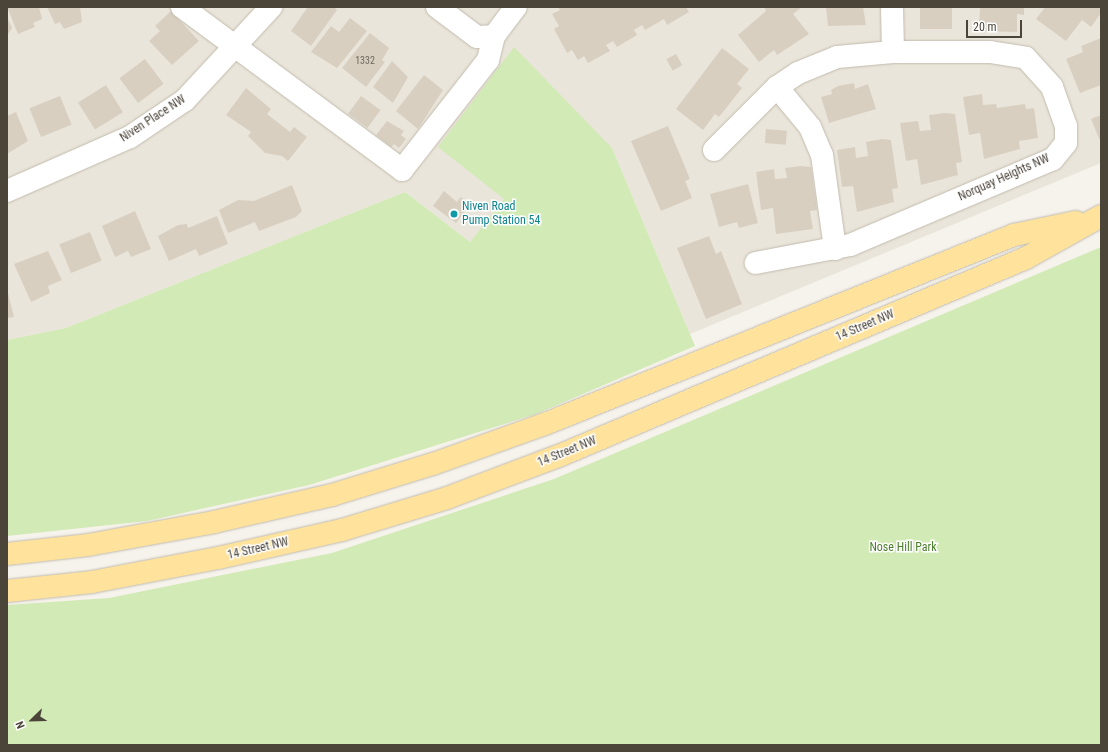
<!DOCTYPE html>
<style>
body{margin:0}
#map{position:relative;width:1108px;height:752px;overflow:hidden;background:#f6f3ec;font-family:"Roboto Condensed",sans-serif}
div>[style]{position:absolute}
[style*='--x']{left:calc(var(--x)*1px);top:calc(var(--y)*1px);width:calc(var(--w)*1px);rotate:calc(var(--a)*1deg)}
.residential>*{inset:0;background:#eae5da}
.green>*{inset:0;background:#d2eab5}
.building>*{inset:0;background:#d8cfc1;transform-origin:0 0}
.roads{filter:drop-shadow(0 0 1px #c2bbae) drop-shadow(0 0 1px #c2bbae)}
.minor>*{height:22px;margin:-11px;padding:0 11px;transform-origin:11px;border-radius:11px;background:#fff}
.major>*{height:22px;margin:-11px;padding:0 11px;transform-origin:11px;border-radius:11px;background:#ffe39c}
.dots>*{width:11px;height:11px;translate:-50% -50%;box-sizing:border-box;border:2px solid #fff;border-radius:50%}
span{translate:-50% -50%;white-space:nowrap;text-align:center;line-height:1.15;-webkit-text-stroke:3px #fff;paint-order:stroke}
.number-label{font-size:10px;color:#6e675b}
.number-label span{-webkit-text-stroke-width:0}
.street-label{font-size:12px;color:#4b4439}
.culture-label{font-size:12px;color:#0d838f}
.left{translate:0 -50%;text-align:left}
.park-label{font-size:12px;color:#4a7f2a}
.frame{position:absolute;inset:0;border:8px solid #4b4439;pointer-events:none}
.north{position:absolute;left:12px;top:700px;width:40px;height:40px;-webkit-text-stroke:3px #fff;paint-order:stroke;rotate:247deg;font-size:11px;font-weight:700;line-height:16px;text-align:center;color:#4b4439}
.north::after{content:'';display:block;margin:auto;width:14px;height:18px;background:#4b4439;clip-path:polygon(50% 0,100% 100%,50% 72%,0 100%)}
.scale{position:absolute;left:966px;top:20px;width:56px;height:18px;box-sizing:border-box;border:2px solid #4b4439;border-top:0;padding-left:5px;font-size:12px;line-height:14px;white-space:nowrap;color:#4b4439;-webkit-text-stroke:3px #fff;paint-order:stroke}
</style>
<div id="map">
<div class="residential">
<div style="clip-path:polygon(7px 7px,1101px 7px,1101px 163px,690px 334px,612px 148px,504px 199px,470px 242px,405px 192px,66px 328px,7px 340px)"></div>
</div>
<div class="green">
<div style="clip-path:polygon(514px 47px,612px 148px,695px 346px,536px 414px,309px 485px,147px 521px,7px 536px,7px 340px,66px 328px,405px 192px,470px 242px,504px 199px,438px 147px)"></div>
<div style="clip-path:polygon(1101px 247px,1101px 745px,7px 745px,7px 605px,109px 598px,332px 553px,554px 479px)"></div>
</div>
<div class="building">
<div style="clip-path:polygon(7px 7px,39px 7px,42px 19px,33px 23px,35px 27px,18px 34px)"></div>
<div style="clip-path:polygon(47px 7px,80px 7px,82px 22px,64px 29px,60px 22px,55px 24px)"></div>
<div style="clip-path:polygon(334px 7px,337px 10px,311px 46px,291px 31px,307px 8px)"></div>
<div style="clip-path:polygon(558px 7px,686px 7px,689px 12px,667px 25px,664px 19px,645px 30px,642px 25px,634px 30px,637px 35px,617px 47px,613px 41px,606px 45px,610px 51px,588px 63px,584px 56px,578px 60px,572px 50px,567px 53px,554px 29px,559px 26px,552px 14px,560px 10px)"></div>
<div style="clip-path:polygon(764px 7px,802px 7px,793px 14px,809px 34px,777px 55px,774px 50px,759px 62px,738px 35px,766px 11px)"></div>
<div style="clip-path:polygon(826px 7px,863px 7px,866px 25px,828px 26px)"></div>
<div style="left:920px;top:7px;width:32px;height:22px"></div>
<div style="clip-path:polygon(980px 7px,1024px 7px,1024px 15px,1017px 14px,1017px 32px,979px 31px)"></div>
<div style="clip-path:polygon(1045px 7px,1101px 7px,1101px 13px,1091px 27px,1082px 20px,1066px 41px,1036px 19px)"></div>
<div style="clip-path:polygon(171px 11px,199px 41px,172px 65px,149px 41px,160px 31px,155px 26px)"></div>
<div style="clip-path:polygon(7px 17px,12px 28px,7px 36px)"></div>
<div style="clip-path:polygon(350px 18px,367px 31px,337px 68px,311px 52px,331px 26px,339px 32px)"></div>
<div style="clip-path:polygon(370px 33px,389px 48px,382px 60px,385px 62px,366px 87px,342px 68px)"></div>
<div style="clip-path:polygon(1101px 38px,1101px 85px,1080px 93px,1066px 59px,1083px 52px,1081px 46px)"></div>
<div style="clip-path:polygon(722px 48px,749px 69px,737px 84px,742px 88px,719px 117px,715px 114px,703px 130px,676px 109px)"></div>
<div style="left:676px;top:54px;width:13px;height:11px;rotate:61deg"></div>
<div style="left:145px;top:59px;width:31px;height:32px;rotate:53deg"></div>
<div style="clip-path:polygon(392px 61px,408px 77px,393px 103px,373px 87px)"></div>
<div style="clip-path:polygon(424px 75px,443px 90px,418px 129px,396px 111px)"></div>
<div style="clip-path:polygon(854px 83px,855px 89px,868px 84px,876px 109px,829px 123px,821px 97px,832px 94px,831px 90px,838px 86px)"></div>
<div style="left:106px;top:85px;width:32px;height:33px;rotate:58deg"></div>
<div style="clip-path:polygon(246px 88px,271px 109px,267px 114px,290px 132px,294px 127px,307px 137px,288px 161px,282px 156px,265px 153px,248px 136px,251px 132px,226px 115px)"></div>
<div style="clip-path:polygon(982px 94px,983px 105px,996px 104px,997px 108px,1025px 104px,1026px 109px,1034px 108px,1038px 138px,1019px 141px,1020px 149px,984px 159px,980px 133px,969px 135px,963px 97px)"></div>
<div style="left:60px;top:96px;width:31px;height:33px;rotate:68deg"></div>
<div style="left:361px;top:96px;width:24px;height:22px;rotate:36deg"></div>
<div style="clip-path:polygon(16px 112px,28px 141px,7px 154px,7px 116px)"></div>
<div style="clip-path:polygon(945px 113px,955px 114px,962px 162px,956px 163px,958px 175px,921px 185px,917px 159px,906px 161px,900px 123px,918px 121px,920px 131px,931px 130px,929px 115px)"></div>
<div style="clip-path:polygon(1101px 115px,1101px 143px,1091px 119px)"></div>
<div style="clip-path:polygon(387px 121px,404px 131px,401px 135px,406px 139px,399px 148px,394px 144px,391px 147px,376px 135px)"></div>
<div style="clip-path:polygon(668px 126px,690px 179px,685px 181px,692px 198px,661px 211px,631px 141px)"></div>
<div style="left:766px;top:129px;width:21px;height:14px;rotate:5deg"></div>
<div style="clip-path:polygon(882px 139px,891px 140px,898px 188px,892px 189px,894px 202px,857px 212px,853px 186px,842px 187px,837px 150px,855px 147px,856px 158px,868px 156px,866px 142px)"></div>
<div style="clip-path:polygon(801px 166px,811px 167px,817px 210px,810px 211px,813px 229px,776px 234px,773px 208px,761px 210px,756px 172px,774px 169px,775px 179px,787px 178px,785px 168px)"></div>
<div style="clip-path:polygon(748px 184px,758px 223px,739px 228px,737px 222px,719px 227px,710px 194px)"></div>
<div style="clip-path:polygon(292px 185px,302px 211px,296px 217px,259px 231px,255px 222px,228px 233px,219px 210px,238px 200px,254px 201px)"></div>
<div style="clip-path:polygon(444px 191px,457px 202px,461px 197px,471px 204px,456px 223px,433px 206px)"></div>
<div style="clip-path:polygon(135px 211px,151px 249px,131px 257px,128px 251px,115px 257px,102px 226px)"></div>
<div style="clip-path:polygon(217px 216px,228px 244px,199px 256px,196px 249px,169px 261px,158px 236px,178px 225px,187px 224px,188px 228px)"></div>
<div style="left:90px;top:232px;width:31px;height:33px;rotate:68deg"></div>
<div style="clip-path:polygon(709px 236px,716px 254px,721px 251px,742px 304px,706px 319px,677px 248px)"></div>
<div style="clip-path:polygon(48px 251px,62px 280px,48px 286px,50px 293px,31px 302px,14px 264px)"></div>
<div style="clip-path:polygon(7px 289px,14px 317px,7px 318px)"></div>
</div>
<div class="roads">
<div class="minor">
<div style="--x:182;--y:7;--w:274;--a:36.5"></div>
<div style="--x:402;--y:170;--w:140;--a:-52"></div>
<div style="--x:488;--y:60;--w:25;--a:-76"></div>
<div style="--x:494;--y:36;--w:36;--a:-53"></div>
<div style="--x:437;--y:7;--w:50;--a:36.9"></div>
<div style="--x:477;--y:37;--w:17;--a:-3"></div>
<div style="--x:892;--y:7;--w:45;--a:88.7"></div>
<div style="--x:777;--y:87;--w:52;--a:50.5"></div>
<div style="--x:810;--y:127;--w:30;--a:67"></div>
<div style="--x:822;--y:155;--w:95;--a:82.1"></div>
<div style="--x:714;--y:150;--w:89;--a:-45"></div>
<div style="--x:777;--y:87;--w:25;--a:-34"></div>
<div style="--x:798;--y:73;--w:42;--a:-22.3"></div>
<div style="--x:837;--y:57;--w:56;--a:-5.1"></div>
<div style="--x:893;--y:52;--w:97;--a:0"></div>
<div style="--x:990;--y:52;--w:36;--a:9"></div>
<div style="--x:1026;--y:58;--w:39;--a:48"></div>
<div style="--x:1052;--y:87;--w:41;--a:70.3"></div>
<div style="--x:1066;--y:126;--w:17;--a:90"></div>
<div style="--x:1066;--y:143;--w:21;--a:129"></div>
<div style="--x:1053;--y:159;--w:220;--a:157"></div>
<div style="--x:850;--y:245;--w:96;--a:169.2"></div>
<div style="--x:7;--y:191;--w:134;--a:-23.7"></div>
<div style="--x:130;--y:137;--w:66;--a:-33.9"></div>
<div style="--x:185;--y:100;--w:127;--a:-47.2"></div>
</div>
<div class="major">
<div style="--x:7;--y:554;--w:81;--a:-6.3"></div>
<div style="--x:88;--y:545;--w:128;--a:-10.3"></div>
<div style="--x:214;--y:522;--w:121;--a:-12.9"></div>
<div style="--x:332;--y:495;--w:106;--a:-17.1"></div>
<div style="--x:433;--y:464;--w:119;--a:-19.7"></div>
<div style="--x:545;--y:424;--w:506;--a:-21.95"></div>
<div style="--x:1014;--y:235;--w:63;--a:-11.8"></div>
<div style="--x:7;--y:591;--w:85;--a:-6"></div>
<div style="--x:92;--y:582;--w:128;--a:-10.8"></div>
<div style="--x:218;--y:558;--w:127;--a:-12.7"></div>
<div style="--x:342;--y:530;--w:110;--a:-16.9"></div>
<div style="--x:447;--y:498;--w:122;--a:-20.7"></div>
<div style="--x:561;--y:455;--w:505;--a:-22.96"></div>
<div style="--x:1026;--y:258;--w:86;--a:-29.2"></div>
</div>
</div>
<div class="dots">
<div style="left:454px;top:214px;background:#0f9aa8"></div>
</div>
<div class="number-label">
<span style="left:365px;top:61px">1332</span>
</div>
<div class="street-label">
<span style="left:153px;top:119px;rotate:-33deg">Niven Place NW</span>
<span style="left:1004px;top:178px;rotate:-24deg">Norquay Heights NW</span>
<span style="left:865px;top:326px;rotate:-23deg">14 Street NW</span>
<span style="left:567px;top:452px;rotate:-22deg">14 Street NW</span>
<span style="left:258px;top:549px;rotate:-13deg">14 Street NW</span>
</div>
<div class="culture-label">
<span class="left" style="left:462px;top:214px">Niven Road<br>Pump Station 54</span>
</div>
<div class="park-label">
<span style="left:903px;top:548px">Nose Hill Park</span>
</div>
<div class="frame"></div>
<div class="north">N</div>
<div class="scale">20 m</div>
</div>
